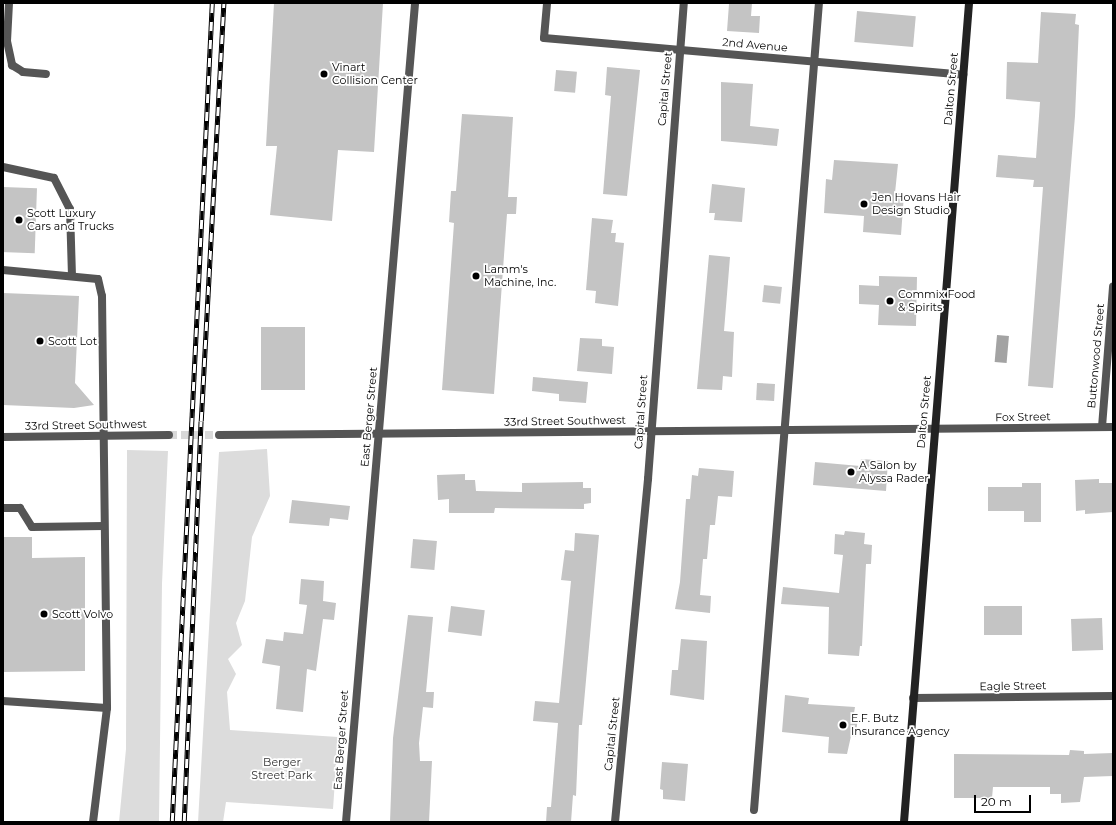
<!DOCTYPE html>
<style>
body{margin:0}
#map{position:relative;width:1116px;height:825px;overflow:hidden;background:#fff;font-family:Montserrat,sans-serif}
div>[style]{position:absolute}
[style*='--x']{left:calc(var(--x)*1px);top:calc(var(--y)*1px);width:calc(var(--w)*1px);rotate:calc(var(--a)*1deg)}
.green>*{inset:0;background:#dcdcdc}
.water>*{inset:0;background:#a3a3a3;transform-origin:0 0}
.building>*{inset:0;background:#c4c4c4;transform-origin:0 0}
.minor-tunnel>*{height:8px;margin-top:-4px;transform-origin:0;background:repeating-linear-gradient(90deg,#d9d9d9 0 8px,transparent 0 12px)}
.service>*{height:8px;margin:-4px;padding:0 4px;transform-origin:4px;border-radius:4px;background:#555}
.minor>*{height:8px;margin:-4px;padding:0 4px;transform-origin:4px;border-radius:4px;background:#555}
.secondary>*{height:8px;margin:-4px;padding:0 4px;transform-origin:4px;border-radius:4px;background:#222}
.rail>*{height:4.5px;margin-top:-2.25px;transform-origin:0;background:repeating-linear-gradient(90deg,#fff 0 9px,#000 0 18px);box-sizing:border-box;border-block:1px solid #000}
.dots>*{width:11px;height:11px;translate:-50% -50%;box-sizing:border-box;border:2px solid #fff;border-radius:50%}
span{translate:-50% -50%;white-space:nowrap;text-align:center;line-height:1.15;-webkit-text-stroke:3.5px #fff;paint-order:stroke}
.street-label{font-size:11px;color:#000}
.poi-label{font-size:11px;color:#000}
.left{translate:0 -50%;text-align:left}
.park-label{font-size:11px;color:#333}
.frame{position:absolute;inset:0;border:4px solid #000;pointer-events:none}
.scale{position:absolute;left:974px;top:795px;width:57px;height:18px;box-sizing:border-box;border:2px solid #000;border-top:0;padding-left:5px;font-size:12px;line-height:14px;white-space:nowrap;color:#000;-webkit-text-stroke:3px #fff;paint-order:stroke}
</style>
<div id="map">
<div class="green">
<div style="clip-path:polygon(267px 449px,270px 496px,252px 537px,245px 601px,236px 623px,242px 645px,228px 659px,236px 674px,227px 692px,230px 730px,338px 737px,333px 809px,226px 802px,223px 822px,198px 822px,219px 452px)"></div>
<div style="clip-path:polygon(127px 450px,168px 451px,162px 584px,159px 822px,119px 822px,126px 749px)"></div>
</div>
<div class="water">
<div style="left:997px;top:335px;width:12px;height:27px;rotate:5deg"></div>
</div>
<div class="building">
<div style="clip-path:polygon(274px 3px,383px 3px,374px 152px,338px 150px,332px 221px,270px 215px,277px 146px,266px 146px)"></div>
<div style="clip-path:polygon(752px 3px,751px 16px,760px 16px,759px 33px,727px 31px,729px 4px)"></div>
<div style="left:857px;top:11px;width:59px;height:31px;rotate:5deg"></div>
<div style="clip-path:polygon(1041px 12px,1076px 14px,1075px 24px,1079px 25px,1075px 116px,1053px 388px,1028px 386px,1043px 187px,1033px 187px,1034px 180px,996px 177px,998px 155px,1036px 158px,1040px 102px,1006px 99px,1007px 62px,1038px 63px)"></div>
<div style="clip-path:polygon(607px 67px,640px 70px,627px 196px,603px 194px,611px 96px,605px 95px)"></div>
<div style="left:556px;top:70px;width:21px;height:21px;rotate:5deg"></div>
<div style="clip-path:polygon(721px 82px,753px 84px,750px 126px,779px 129px,777px 146px,721px 141px)"></div>
<div style="clip-path:polygon(462px 114px,513px 117px,508px 197px,517px 197px,516px 214px,507px 214px,494px 394px,442px 390px,454px 223px,449px 222px,451px 191px,456px 191px)"></div>
<div style="clip-path:polygon(834px 160px,898px 164px,895px 193px,904px 194px,901px 235px,863px 232px,864px 216px,824px 213px,826px 179px,832px 180px)"></div>
<div style="clip-path:polygon(712px 184px,745px 188px,742px 222px,714px 220px,715px 213px,709px 213px)"></div>
<div style="left:3px;top:187px;width:34px;height:65px;rotate:2deg"></div>
<div style="clip-path:polygon(592px 218px,613px 220px,611px 233px,616px 233px,615px 242px,624px 243px,618px 306px,595px 303px,596px 291px,586px 290px)"></div>
<div style="clip-path:polygon(709px 255px,730px 257px,724px 331px,734px 332px,732px 377px,723px 376px,722px 390px,697px 389px)"></div>
<div style="clip-path:polygon(879px 276px,917px 277px,916px 326px,878px 325px,879px 305px,859px 304px,859px 285px,879px 286px)"></div>
<div style="left:764px;top:285px;width:18px;height:17px;rotate:6deg"></div>
<div style="clip-path:polygon(3px 293px,79px 296px,75px 383px,94px 405px,74px 408px,3px 405px)"></div>
<div style="left:305px;top:327px;width:63px;height:44px;rotate:90deg"></div>
<div style="clip-path:polygon(580px 338px,602px 339px,602px 346px,614px 347px,612px 374px,577px 371px)"></div>
<div style="clip-path:polygon(533px 377px,588px 382px,586px 403px,559px 401px,559px 394px,532px 391px)"></div>
<div style="left:757px;top:383px;width:18px;height:17px;rotate:3deg"></div>
<div style="clip-path:polygon(861px 459px,888px 461px,886px 491px,813px 485px,815px 462px,860px 466px)"></div>
<div style="clip-path:polygon(699px 468px,734px 471px,732px 497px,718px 496px,715px 525px,710px 525px,707px 559px,703px 559px,700px 595px,711px 596px,710px 613px,675px 609px,680px 582px,686px 499px,690px 499px,692px 475px,698px 476px)"></div>
<div style="clip-path:polygon(465px 474px,465px 480px,475px 480px,476px 491px,522px 492px,522px 483px,583px 482px,583px 488px,591px 488px,591px 503px,584px 504px,584px 509px,495px 508px,494px 513px,449px 513px,449px 499px,438px 500px,437px 475px)"></div>
<div style="clip-path:polygon(1099px 479px,1099px 483px,1113px 483px,1113px 512px,1085px 514px,1085px 510px,1076px 511px,1075px 480px)"></div>
<div style="clip-path:polygon(1022px 483px,1041px 483px,1041px 522px,1024px 522px,1024px 511px,988px 511px,988px 487px,1022px 487px)"></div>
<div style="clip-path:polygon(292px 500px,350px 506px,348px 520px,330px 518px,329px 526px,289px 523px)"></div>
<div style="clip-path:polygon(845px 531px,865px 533px,864px 544px,872px 545px,871px 564px,866px 564px,862px 646px,860px 646px,859px 656px,828px 654px,829px 607px,781px 604px,783px 587px,839px 593px,843px 555px,834px 554px,835px 534px,844px 535px)"></div>
<div style="clip-path:polygon(575px 533px,599px 535px,582px 725px,579px 725px,576px 796px,573px 795px,571px 822px,546px 822px,547px 807px,551px 807px,558px 723px,533px 721px,535px 701px,559px 703px,571px 581px,561px 580px,565px 550px,574px 551px)"></div>
<div style="clip-path:polygon(3px 537px,32px 537px,32px 558px,85px 557px,85px 671px,3px 672px)"></div>
<div style="left:413px;top:539px;width:24px;height:29px;rotate:5deg"></div>
<div style="clip-path:polygon(301px 579px,324px 581px,323px 601px,336px 603px,334px 620px,323px 619px,316px 671px,307px 669px,303px 712px,276px 709px,280px 666px,262px 663px,266px 639px,283px 641px,284px 632px,303px 634px,307px 605px,299px 604px)"></div>
<div style="left:451px;top:606px;width:34px;height:26px;rotate:7deg"></div>
<div style="left:1022px;top:606px;width:29px;height:38px;rotate:90deg"></div>
<div style="clip-path:polygon(408px 615px,433px 617px,426px 692px,434px 692px,433px 708px,423px 707px,419px 743px,420px 761px,432px 761px,429px 822px,390px 822px,393px 738px)"></div>
<div style="left:1102px;top:618px;width:32px;height:31px;rotate:88deg"></div>
<div style="clip-path:polygon(681px 639px,707px 641px,704px 700px,670px 695px,672px 670px,678px 670px)"></div>
<div style="clip-path:polygon(785px 695px,809px 698px,808px 704px,855px 707px,854px 713px,858px 713px,856px 737px,851px 736px,847px 754px,828px 753px,829px 737px,782px 732px)"></div>
<div style="clip-path:polygon(1070px 750px,1084px 751px,1084px 754px,1113px 753px,1113px 776px,1084px 777px,1080px 802px,1061px 803px,1061px 794px,1050px 794px,1050px 787px,993px 787px,992px 798px,954px 798px,954px 754px,1069px 755px)"></div>
<div style="clip-path:polygon(662px 762px,688px 764px,685px 801px,663px 799px,663px 790px,660px 789px)"></div>
</div>
<div class="minor-tunnel">
<div style="--x:169;--y:435;--w:50;--a:0"></div>
</div>
<div class="service">
<div style="--x:9;--y:3;--w:38;--a:93"></div>
<div style="--x:7;--y:41;--w:25;--a:78"></div>
<div style="--x:12;--y:65;--w:13;--a:32"></div>
<div style="--x:23;--y:72;--w:23;--a:5"></div>
<div style="--x:544;--y:38;--w:35;--a:-85"></div>
<div style="--x:3;--y:167;--w:52;--a:12.2"></div>
<div style="--x:54;--y:178;--w:35;--a:63"></div>
<div style="--x:70;--y:209;--w:66;--a:88.3"></div>
<div style="--x:3;--y:270;--w:95;--a:5.4"></div>
<div style="--x:98;--y:279;--w:17;--a:77"></div>
<div style="--x:102;--y:296;--w:412;--a:89.3"></div>
<div style="--x:107;--y:708;--w:115;--a:97"></div>
<div style="--x:3;--y:508;--w:17;--a:0"></div>
<div style="--x:20;--y:508;--w:22;--a:58"></div>
<div style="--x:32;--y:527;--w:72;--a:-0.8"></div>
<div style="--x:3;--y:701;--w:104;--a:3.9"></div>
<div style="--x:754;--y:810;--w:810;--a:-85.4"></div>
</div>
<div class="minor">
<div style="--x:544;--y:38;--w:421;--a:5"></div>
<div style="--x:1102;--y:427;--w:141;--a:-85.5"></div>
<div style="--x:219;--y:435;--w:894;--a:-0.51"></div>
<div style="--x:3;--y:437;--w:166;--a:-0.7"></div>
<div style="--x:913;--y:698;--w:200;--a:-0.6"></div>
<div style="--x:346;--y:822;--w:822;--a:-85.18"></div>
<div style="--x:615;--y:822;--w:345;--a:-84.5"></div>
<div style="--x:648;--y:479;--w:477;--a:-85.7"></div>
</div>
<div class="secondary">
<div style="--x:904;--y:822;--w:822;--a:-85.46"></div>
</div>
<div class="rail">
<div style="--x:172;--y:822;--w:820;--a:-87.2"></div>
<div style="--x:184;--y:822;--w:401;--a:-87.6"></div>
<div style="--x:201;--y:421;--w:419;--a:-86.9"></div>
</div>
<div class="dots">
<div style="left:324px;top:74px;background:#000"></div>
<div style="left:864px;top:204px;background:#000"></div>
<div style="left:19px;top:220px;background:#000"></div>
<div style="left:476px;top:276px;background:#000"></div>
<div style="left:890px;top:301px;background:#000"></div>
<div style="left:40px;top:341px;background:#000"></div>
<div style="left:851px;top:472px;background:#000"></div>
<div style="left:44px;top:614px;background:#000"></div>
<div style="left:843px;top:725px;background:#000"></div>
</div>
<div class="street-label">
<span style="left:755px;top:45px;rotate:5deg">2nd Avenue</span>
<span style="left:665px;top:89px;rotate:-85deg">Capital Street</span>
<span style="left:951px;top:89px;rotate:-85deg">Dalton Street</span>
<span style="left:1096px;top:356px;rotate:-85deg">Buttonwood Street</span>
<span style="left:641px;top:412px;rotate:-86deg">Capital Street</span>
<span style="left:924px;top:412px;rotate:-85deg">Dalton Street</span>
<span style="left:369px;top:417px;rotate:-85deg">East Berger Street</span>
<span style="left:1023px;top:417px;rotate:-1deg">Fox Street</span>
<span style="left:565px;top:421px;rotate:-1deg">33rd Street Southwest</span>
<span style="left:86px;top:425px;rotate:-1deg">33rd Street Southwest</span>
<span style="left:1013px;top:686px;rotate:-1deg">Eagle Street</span>
<span style="left:612px;top:734px;rotate:-84deg">Capital Street</span>
<span style="left:341px;top:740px;rotate:-86deg">East Berger Street</span>
</div>
<div class="poi-label">
<span class="left" style="left:332px;top:74px">Vinart<br>Collision Center</span>
<span class="left" style="left:872px;top:204px">Jen Hovans Hair<br>Design Studio</span>
<span class="left" style="left:27px;top:220px">Scott Luxury<br>Cars and Trucks</span>
<span class="left" style="left:484px;top:276px">Lamm's<br>Machine, Inc.</span>
<span class="left" style="left:898px;top:301px">Commix Food<br>&amp; Spirits</span>
<span class="left" style="left:48px;top:341px">Scott Lot</span>
<span class="left" style="left:859px;top:472px">A Salon by<br>Alyssa Rader</span>
<span class="left" style="left:52px;top:614px">Scott Volvo</span>
<span class="left" style="left:851px;top:725px">E.F. Butz<br>Insurance Agency</span>
</div>
<div class="park-label">
<span style="left:282px;top:769px">Berger<br>Street Park</span>
</div>
<div class="frame"></div>
<div class="scale">20 m</div>
</div>
